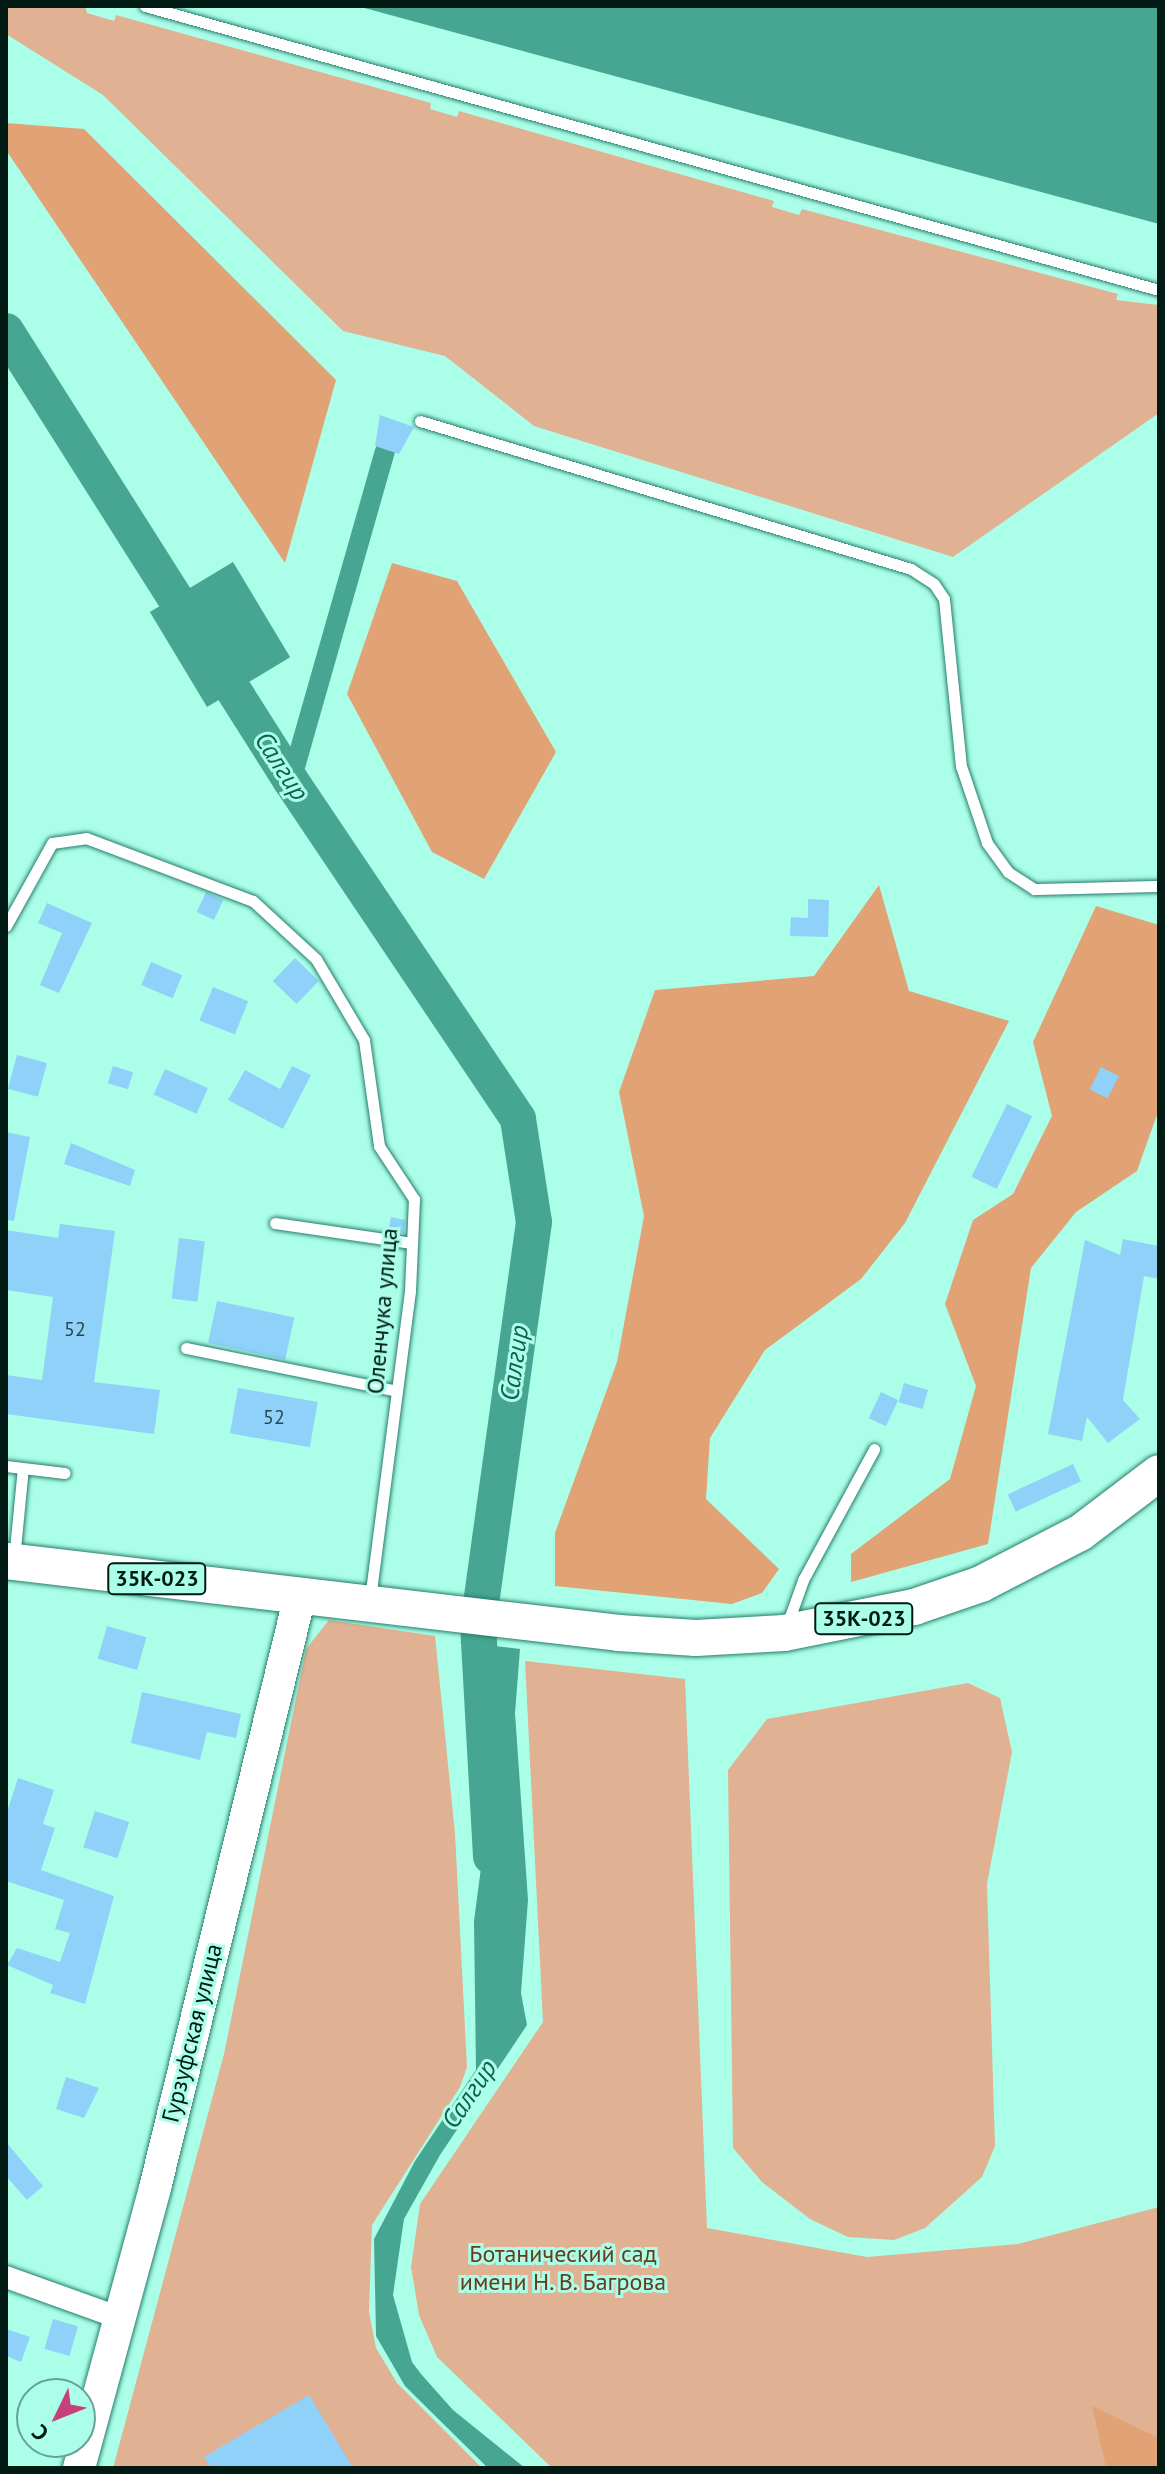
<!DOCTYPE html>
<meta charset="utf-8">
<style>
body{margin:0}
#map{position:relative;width:1165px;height:2474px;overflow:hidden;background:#abffe9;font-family:"PT Sans",sans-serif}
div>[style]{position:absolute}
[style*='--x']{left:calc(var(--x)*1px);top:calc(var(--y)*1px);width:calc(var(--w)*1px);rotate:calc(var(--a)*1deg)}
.green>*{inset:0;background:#e0b293}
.forest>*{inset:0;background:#e1a275}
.water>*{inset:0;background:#47a691;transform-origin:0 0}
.canal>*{height:20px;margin:-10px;padding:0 10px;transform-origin:10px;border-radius:10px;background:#47a691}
.river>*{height:36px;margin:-18px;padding:0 18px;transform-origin:18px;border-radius:18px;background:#47a691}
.building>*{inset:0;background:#90d1f9;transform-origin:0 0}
.roads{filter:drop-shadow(0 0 2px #267e6c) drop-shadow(0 0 2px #267e6c)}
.service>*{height:11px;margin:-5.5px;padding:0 5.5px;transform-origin:5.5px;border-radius:5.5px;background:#fff}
.minor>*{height:22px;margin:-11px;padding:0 11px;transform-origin:11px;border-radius:11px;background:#fff}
.secondary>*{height:32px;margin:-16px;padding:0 16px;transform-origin:16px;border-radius:16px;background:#fff}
.primary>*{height:36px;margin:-18px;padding:0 18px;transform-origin:18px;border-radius:18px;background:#fff}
span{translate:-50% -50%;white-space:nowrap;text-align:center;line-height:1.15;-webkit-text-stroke:6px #abffe9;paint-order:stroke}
.number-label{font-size:20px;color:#25484d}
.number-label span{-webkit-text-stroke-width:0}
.shield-label span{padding:2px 6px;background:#abffe9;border:2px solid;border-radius:6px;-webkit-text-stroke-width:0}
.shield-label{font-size:22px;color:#011a14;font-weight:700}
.street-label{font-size:24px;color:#011a14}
.park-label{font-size:24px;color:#663c1b}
.water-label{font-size:26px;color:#136051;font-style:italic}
.frame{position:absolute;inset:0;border:8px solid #011a14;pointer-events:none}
.north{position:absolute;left:16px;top:2378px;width:80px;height:80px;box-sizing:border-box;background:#abffe9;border:2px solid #67a394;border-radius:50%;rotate:227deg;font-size:22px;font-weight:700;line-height:32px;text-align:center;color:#011a14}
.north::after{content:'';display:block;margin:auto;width:28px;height:36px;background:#c73f7d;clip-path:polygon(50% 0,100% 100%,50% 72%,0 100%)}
</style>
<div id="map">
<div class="green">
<div style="clip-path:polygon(6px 6px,85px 6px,87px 13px,114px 21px,116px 15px,431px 103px,430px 109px,457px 117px,459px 111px,774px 201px,772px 207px,799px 215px,802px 209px,1118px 294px,1116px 300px,1159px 305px,1159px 413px,953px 557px,534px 426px,445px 356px,343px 331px,103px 95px,6px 34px)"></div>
<div style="clip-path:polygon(329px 1620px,435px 1636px,455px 1833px,467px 2067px,460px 2087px,372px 2225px,369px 2312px,376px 2348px,397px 2383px,482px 2468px,113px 2468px,224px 2054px,306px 1649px)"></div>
<div style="clip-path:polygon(525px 1661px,685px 1679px,707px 2228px,867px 2257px,1018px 2244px,1159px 2207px,1159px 2468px,552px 2468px,437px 2357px,419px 2315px,411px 2267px,420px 2204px,543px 2022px)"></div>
<div style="clip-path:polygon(968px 1683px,1000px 1698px,1012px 1752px,987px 1884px,995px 2146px,982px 2177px,925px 2228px,894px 2240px,848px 2237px,810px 2219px,762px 2182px,733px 2148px,728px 1770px,767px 1719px)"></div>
</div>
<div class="forest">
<div style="clip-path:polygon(6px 123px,84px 129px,336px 380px,285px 563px,6px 150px)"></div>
<div style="clip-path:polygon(392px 563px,457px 581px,556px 752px,484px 879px,432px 852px,347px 694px)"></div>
<div style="clip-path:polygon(879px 885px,909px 991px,1009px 1021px,905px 1223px,861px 1279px,765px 1350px,710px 1438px,706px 1499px,779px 1569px,762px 1593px,732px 1604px,555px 1586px,555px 1533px,617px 1362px,644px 1216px,619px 1092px,655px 990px,814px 976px)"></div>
<div style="clip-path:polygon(1096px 906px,1159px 925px,1159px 1109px,1137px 1171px,1076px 1212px,1031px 1268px,988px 1544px,851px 1582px,851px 1554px,950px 1479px,976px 1386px,945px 1304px,973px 1220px,1013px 1194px,1052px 1116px,1033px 1042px)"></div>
<div style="clip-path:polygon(1092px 2406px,1159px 2438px,1159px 2468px,1106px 2468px)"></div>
</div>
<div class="water">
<div style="clip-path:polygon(357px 6px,1159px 6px,1159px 224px)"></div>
<div style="left:233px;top:562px;width:111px;height:97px;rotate:59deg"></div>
<div style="clip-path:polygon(460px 1642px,520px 1649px,515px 1713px,528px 1900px,521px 1993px,527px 2025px,440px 2155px,404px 2219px,393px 2295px,412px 2362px,421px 2374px,453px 2410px,525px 2468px,488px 2468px,405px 2386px,376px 2336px,374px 2239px,415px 2161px,476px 2070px,474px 1921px,497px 1746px,482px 1673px)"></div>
</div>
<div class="canal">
<div style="--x:291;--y:781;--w:342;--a:-74.1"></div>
</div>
<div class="river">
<div style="--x:6;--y:331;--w:533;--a:57.65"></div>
<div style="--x:291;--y:781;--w:407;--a:56.1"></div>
<div style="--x:518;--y:1119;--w:104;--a:81.2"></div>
<div style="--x:534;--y:1222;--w:406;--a:97.9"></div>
<div style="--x:478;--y:1624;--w:233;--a:86.8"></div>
</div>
<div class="building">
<div style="clip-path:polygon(380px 415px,414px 427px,399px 454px,375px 446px)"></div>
<div style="left:206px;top:892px;width:19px;height:22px;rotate:25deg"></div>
<div style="clip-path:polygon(808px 899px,829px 900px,828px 937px,790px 936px,791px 917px,808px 918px)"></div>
<div style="clip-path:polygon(47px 903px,92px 923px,59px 993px,40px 985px,62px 933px,38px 923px)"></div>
<div style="left:295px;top:958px;width:33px;height:32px;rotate:44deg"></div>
<div style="left:151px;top:962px;width:34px;height:25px;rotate:23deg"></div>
<div style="left:213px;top:987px;width:38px;height:36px;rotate:22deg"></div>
<div style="left:17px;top:1055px;width:31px;height:35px;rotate:15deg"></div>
<div style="left:113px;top:1066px;width:21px;height:18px;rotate:17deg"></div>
<div style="clip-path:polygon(292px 1066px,311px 1075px,283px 1129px,228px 1100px,245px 1070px,280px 1089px)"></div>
<div style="left:1101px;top:1067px;width:20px;height:25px;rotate:27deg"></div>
<div style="left:165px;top:1069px;width:47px;height:28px;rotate:24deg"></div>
<div style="left:1007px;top:1104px;width:28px;height:81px;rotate:26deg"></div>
<div style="clip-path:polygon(6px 1132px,30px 1137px,14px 1221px,6px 1220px)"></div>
<div style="clip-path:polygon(71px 1143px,135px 1170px,130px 1186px,64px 1164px)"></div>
<div style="clip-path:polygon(391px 1217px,405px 1220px,404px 1233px,388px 1231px)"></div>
<div style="clip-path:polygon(60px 1224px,115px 1231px,94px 1382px,160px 1390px,154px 1434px,6px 1414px,6px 1375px,42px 1380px,53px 1297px,6px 1290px,6px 1230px,58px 1238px)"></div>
<div style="left:179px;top:1238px;width:26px;height:61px;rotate:7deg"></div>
<div style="clip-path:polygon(1123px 1239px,1159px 1246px,1159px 1279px,1144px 1276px,1123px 1400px,1140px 1419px,1108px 1443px,1087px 1417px,1082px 1441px,1048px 1434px,1085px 1240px,1120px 1255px)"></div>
<div style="left:217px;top:1301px;width:79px;height:43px;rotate:12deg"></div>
<div style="left:904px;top:1383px;width:25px;height:20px;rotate:16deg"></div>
<div style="left:238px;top:1388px;width:81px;height:46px;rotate:10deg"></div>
<div style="left:881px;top:1392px;width:19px;height:29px;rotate:25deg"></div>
<div style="left:1073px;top:1464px;width:19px;height:72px;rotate:65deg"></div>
<div style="left:107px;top:1626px;width:41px;height:34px;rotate:16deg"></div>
<div style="clip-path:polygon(142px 1692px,241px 1714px,236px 1738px,207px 1732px,200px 1760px,131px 1743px)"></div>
<div style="clip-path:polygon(18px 1778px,54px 1790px,43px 1824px,55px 1828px,41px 1870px,114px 1896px,85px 2004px,50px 1993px,53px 1985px,7px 1965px,17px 1948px,60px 1962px,70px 1933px,55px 1929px,64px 1900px,6px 1881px,6px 1815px)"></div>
<div style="left:95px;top:1811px;width:36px;height:38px;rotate:18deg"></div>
<div style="clip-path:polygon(66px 2077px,99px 2088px,84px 2118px,56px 2109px)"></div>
<div style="clip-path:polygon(6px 2142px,43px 2186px,27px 2200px,6px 2176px)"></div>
<div style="left:53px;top:2319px;width:26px;height:31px;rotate:16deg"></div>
<div style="clip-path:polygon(6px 2329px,30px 2337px,21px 2362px,6px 2356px)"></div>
<div style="clip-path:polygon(309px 2395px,353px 2468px,211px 2468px,204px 2457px)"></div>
</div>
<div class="roads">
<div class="service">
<div style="--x:145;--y:6;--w:1053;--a:15.65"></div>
<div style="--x:420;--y:421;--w:513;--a:16.77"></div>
<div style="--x:911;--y:569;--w:27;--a:33"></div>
<div style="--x:934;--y:584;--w:18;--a:56"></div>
<div style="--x:944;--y:599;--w:168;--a:84.2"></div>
<div style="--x:961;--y:766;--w:81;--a:71.3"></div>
<div style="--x:987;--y:843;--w:36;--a:54"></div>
<div style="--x:1008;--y:872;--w:31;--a:33"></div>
<div style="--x:1034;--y:889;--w:125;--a:-1.4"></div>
<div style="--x:6;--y:926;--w:95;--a:-61"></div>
<div style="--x:52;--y:843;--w:34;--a:-8"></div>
<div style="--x:86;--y:838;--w:178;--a:20.7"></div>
<div style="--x:253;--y:901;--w:86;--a:42.6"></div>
<div style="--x:316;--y:959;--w:94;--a:59.3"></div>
<div style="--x:364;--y:1040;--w:107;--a:81.9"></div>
<div style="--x:379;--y:1146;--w:64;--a:56.6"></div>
<div style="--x:414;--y:1199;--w:92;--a:92.5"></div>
<div style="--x:410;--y:1291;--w:313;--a:97.4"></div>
<div style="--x:275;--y:1223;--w:138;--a:8.3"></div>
<div style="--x:186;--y:1348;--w:215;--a:11.5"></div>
<div style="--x:6;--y:1466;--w:59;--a:6.8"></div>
<div style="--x:14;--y:1559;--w:91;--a:-84.4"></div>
<div style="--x:787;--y:1625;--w:48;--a:-70.4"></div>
<div style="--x:803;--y:1580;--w:149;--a:-61.5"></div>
</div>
<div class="minor">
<div style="--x:6;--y:2277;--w:121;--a:19.8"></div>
</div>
<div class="secondary">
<div style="--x:79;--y:2468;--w:290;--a:-74.8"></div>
<div style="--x:155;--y:2188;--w:609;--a:-76.24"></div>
</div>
<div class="primary">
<div style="--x:6;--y:1561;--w:617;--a:6.7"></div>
<div style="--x:619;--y:1633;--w:77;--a:3.7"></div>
<div style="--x:696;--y:1638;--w:88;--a:-3.3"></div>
<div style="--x:784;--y:1633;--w:133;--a:-11.3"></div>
<div style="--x:914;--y:1607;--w:71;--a:-18.9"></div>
<div style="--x:981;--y:1584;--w:111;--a:-27.3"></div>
<div style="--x:1080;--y:1533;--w:99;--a:-37.2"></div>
</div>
</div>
<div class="number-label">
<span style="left:75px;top:1329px">52</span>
<span style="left:274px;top:1417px">52</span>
</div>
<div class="shield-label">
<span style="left:157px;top:1579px">35К-023</span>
<span style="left:864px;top:1619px">35К-023</span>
</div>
<div class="street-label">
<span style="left:382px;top:1311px;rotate:-85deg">Оленчука улица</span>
<span style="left:192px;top:2033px;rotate:-76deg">Гурзуфская улица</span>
</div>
<div class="park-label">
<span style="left:563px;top:2268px">Ботанический сад<br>имени Н. В. Багрова</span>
</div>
<div class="water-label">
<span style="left:282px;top:766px;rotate:57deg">Салгир</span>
<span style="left:514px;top:1363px;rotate:-82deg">Салгир</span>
<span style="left:469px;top:2094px;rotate:-56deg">Салгир</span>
</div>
<div class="frame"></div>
<div class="north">С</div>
</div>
